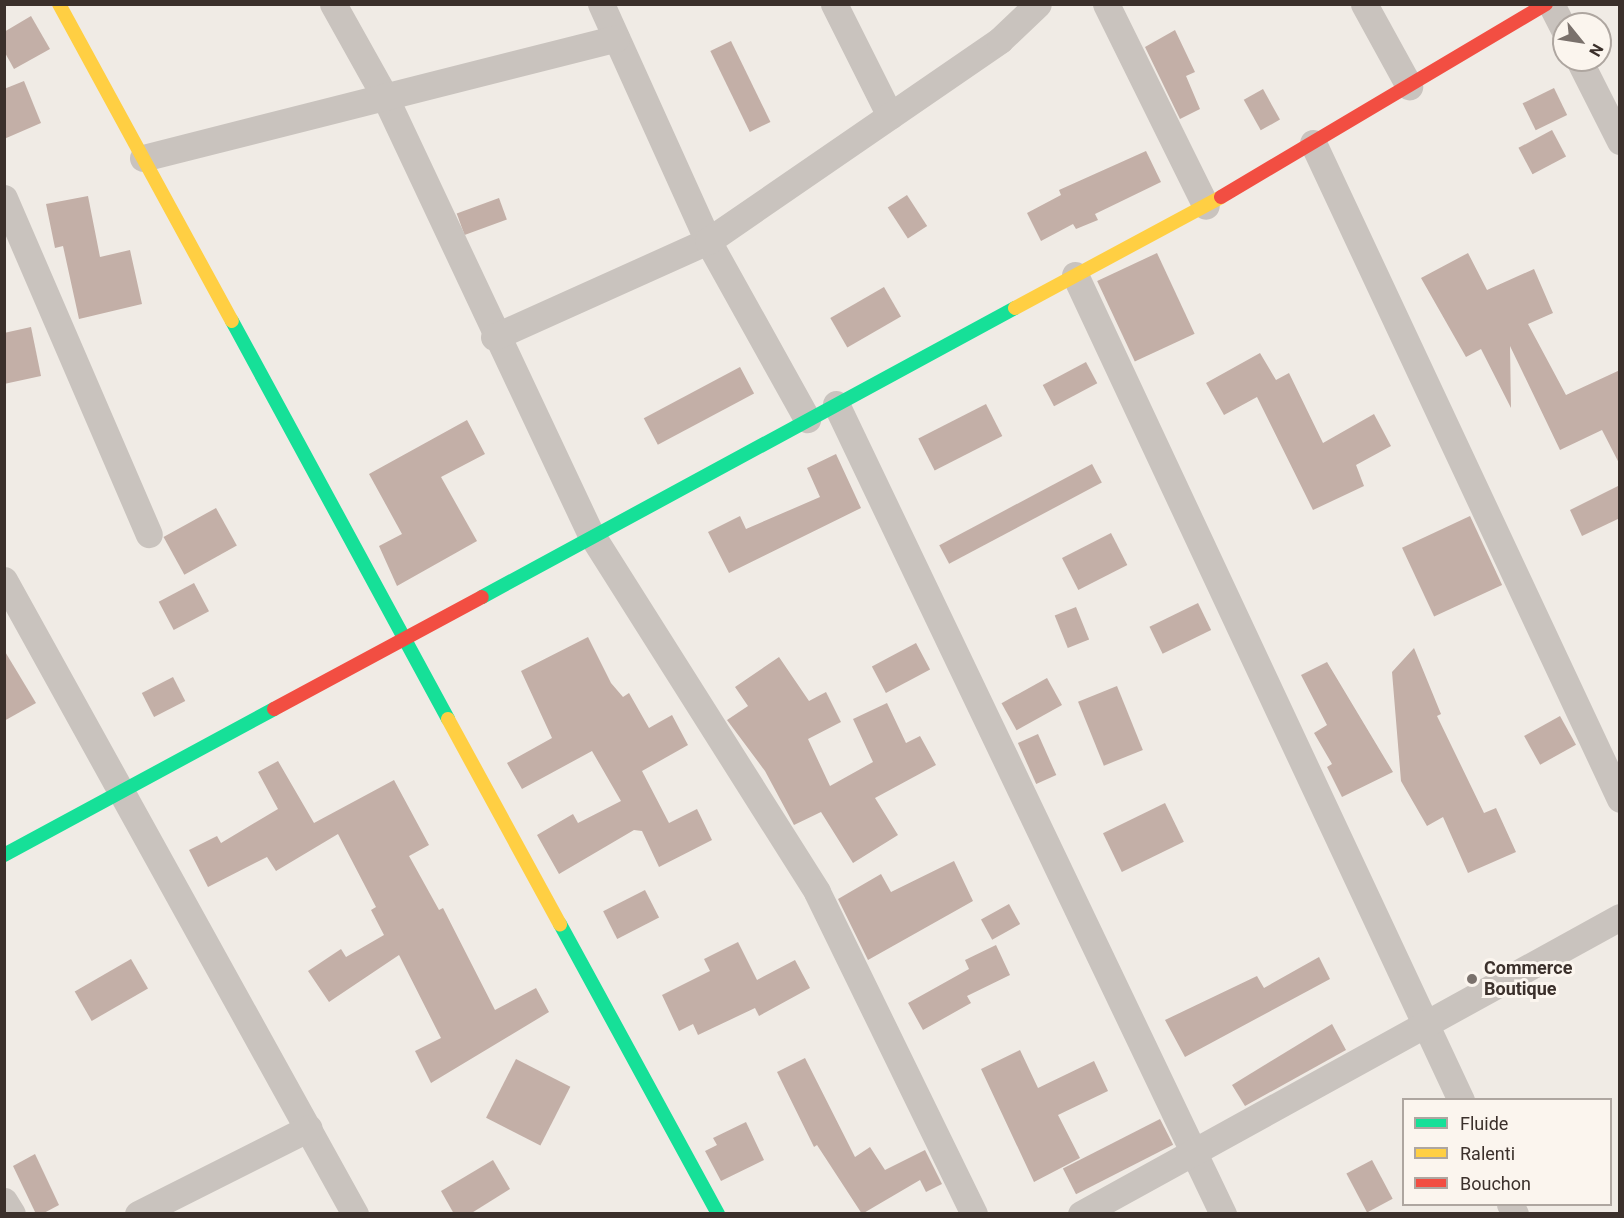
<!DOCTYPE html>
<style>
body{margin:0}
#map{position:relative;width:1624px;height:1218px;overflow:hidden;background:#f0ebe5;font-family:Roboto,sans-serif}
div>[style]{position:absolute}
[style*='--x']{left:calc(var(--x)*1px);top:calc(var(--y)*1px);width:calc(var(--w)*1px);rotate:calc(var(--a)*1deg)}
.building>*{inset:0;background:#c3afa7;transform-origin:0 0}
.street>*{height:27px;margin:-13.5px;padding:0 13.5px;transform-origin:13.5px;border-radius:13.5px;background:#c9c3be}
.fast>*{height:14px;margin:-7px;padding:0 7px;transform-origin:7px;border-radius:7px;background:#16e098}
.slow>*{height:14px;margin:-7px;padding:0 7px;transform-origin:7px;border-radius:7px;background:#ffcf43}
.jam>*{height:14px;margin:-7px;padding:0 7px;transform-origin:7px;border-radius:7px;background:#f24e42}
.dots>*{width:16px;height:16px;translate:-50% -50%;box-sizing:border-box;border:3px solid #fbf5ee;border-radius:50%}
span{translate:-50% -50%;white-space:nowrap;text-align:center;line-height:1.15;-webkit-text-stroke:6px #fbf5ee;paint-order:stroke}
.poi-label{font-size:18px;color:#3b302b;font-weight:700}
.left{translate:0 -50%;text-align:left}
.frame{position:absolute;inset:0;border:6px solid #3b302b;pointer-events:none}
.legend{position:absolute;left:1402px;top:1098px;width:210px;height:108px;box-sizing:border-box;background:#fbf5ee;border:2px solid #aea6a0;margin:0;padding:8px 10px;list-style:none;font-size:18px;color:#3b302b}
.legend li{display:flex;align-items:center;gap:12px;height:30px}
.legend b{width:30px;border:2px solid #aea6a0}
.north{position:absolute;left:1552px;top:12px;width:60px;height:60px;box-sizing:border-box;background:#fbf5ee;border:2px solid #aea6a0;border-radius:50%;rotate:120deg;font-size:16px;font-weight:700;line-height:24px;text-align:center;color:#3b302b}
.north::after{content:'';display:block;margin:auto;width:21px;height:27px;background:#7a716c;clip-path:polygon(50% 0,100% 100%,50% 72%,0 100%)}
</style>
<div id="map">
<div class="building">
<div style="clip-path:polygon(31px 16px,50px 49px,14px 69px,4px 51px,4px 32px)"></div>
<div style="clip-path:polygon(1175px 30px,1195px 72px,1186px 76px,1200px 109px,1180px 119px,1145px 47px)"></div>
<div style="left:731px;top:41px;width:90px;height:23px;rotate:64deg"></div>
<div style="clip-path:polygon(24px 81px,41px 123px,4px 139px,4px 89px)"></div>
<div style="left:1554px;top:88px;width:30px;height:35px;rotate:64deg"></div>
<div style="left:1263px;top:89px;width:35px;height:22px;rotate:61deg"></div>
<div style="left:1552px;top:130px;width:30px;height:38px;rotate:62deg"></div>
<div style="clip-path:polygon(1146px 151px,1161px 182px,1095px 214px,1098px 220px,1076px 229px,1073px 224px,1041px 241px,1027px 213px,1061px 195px,1059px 190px)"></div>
<div style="left:907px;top:195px;width:37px;height:23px;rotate:57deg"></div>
<div style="clip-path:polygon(88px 196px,100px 257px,130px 250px,142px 304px,79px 319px,63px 246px,55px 248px,46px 204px)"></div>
<div style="left:499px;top:198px;width:23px;height:45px;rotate:70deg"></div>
<div style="left:1157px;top:253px;width:89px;height:66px;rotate:65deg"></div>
<div style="clip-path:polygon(1468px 253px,1487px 290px,1534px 269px,1553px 313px,1528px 324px,1566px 395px,1620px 370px,1620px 465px,1602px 430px,1560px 450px,1510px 346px,1511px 408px,1481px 349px,1466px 357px,1421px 278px)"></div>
<div style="left:884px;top:287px;width:34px;height:62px;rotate:60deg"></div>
<div style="clip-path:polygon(31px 327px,41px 376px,4px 384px,4px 333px)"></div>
<div style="clip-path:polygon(1260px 353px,1276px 380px,1289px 373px,1323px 443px,1374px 414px,1391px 446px,1356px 465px,1364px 486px,1313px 510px,1257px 397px,1224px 415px,1206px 383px)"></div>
<div style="left:1086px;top:362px;width:24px;height:49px;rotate:62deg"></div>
<div style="left:740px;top:367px;width:30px;height:109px;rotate:62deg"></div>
<div style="left:986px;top:404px;width:36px;height:76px;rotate:63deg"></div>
<div style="clip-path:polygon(467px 420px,485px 454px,441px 477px,477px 541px,397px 586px,379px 546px,402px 534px,369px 474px)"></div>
<div style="clip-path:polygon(836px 454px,861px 508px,729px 573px,708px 532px,740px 516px,746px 529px,820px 497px,807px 468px)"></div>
<div style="left:1092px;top:464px;width:21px;height:173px;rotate:62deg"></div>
<div style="clip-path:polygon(1620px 485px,1620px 518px,1582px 536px,1570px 510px)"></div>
<div style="left:216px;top:508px;width:43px;height:60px;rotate:61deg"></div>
<div style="left:1470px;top:516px;width:76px;height:75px;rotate:65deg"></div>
<div style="left:1111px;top:533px;width:36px;height:55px;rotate:63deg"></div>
<div style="left:194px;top:583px;width:32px;height:40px;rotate:62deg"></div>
<div style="left:1198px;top:603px;width:30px;height:54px;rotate:64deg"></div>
<div style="left:1076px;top:607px;width:35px;height:23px;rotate:68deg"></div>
<div style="clip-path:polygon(588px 637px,611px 683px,623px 697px,629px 693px,649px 728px,672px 715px,688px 745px,642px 771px,669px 823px,697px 809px,712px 840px,659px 867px,642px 831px,634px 830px,559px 874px,537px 835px,573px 814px,578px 823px,621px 801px,592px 751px,522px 789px,507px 763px,552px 738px,521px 671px)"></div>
<div style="left:916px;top:643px;width:30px;height:50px;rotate:62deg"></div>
<div style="clip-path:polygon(1414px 648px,1441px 714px,1437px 716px,1484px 813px,1496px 808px,1516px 852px,1468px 873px,1443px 817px,1427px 826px,1401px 781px,1392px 672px)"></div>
<div style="clip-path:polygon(4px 650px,36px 703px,4px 721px)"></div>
<div style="clip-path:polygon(779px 657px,809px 701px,826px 692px,841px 722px,808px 739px,830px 786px,873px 762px,853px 719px,887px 703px,906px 743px,920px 736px,936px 765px,875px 798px,898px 835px,853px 863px,821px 812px,794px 825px,765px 771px,727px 720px,748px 706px,735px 687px)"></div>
<div style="clip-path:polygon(1327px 662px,1393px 772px,1342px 797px,1327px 767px,1332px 764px,1314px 733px,1327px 725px,1301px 675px)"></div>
<div style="left:173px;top:677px;width:27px;height:35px;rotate:63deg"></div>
<div style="left:1047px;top:678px;width:31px;height:52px;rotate:61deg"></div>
<div style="left:1117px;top:686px;width:69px;height:42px;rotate:68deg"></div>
<div style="left:1560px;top:716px;width:33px;height:41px;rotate:61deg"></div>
<div style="left:1038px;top:734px;width:45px;height:22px;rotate:66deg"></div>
<div style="clip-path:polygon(278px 761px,314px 823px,394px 780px,429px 845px,409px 856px,439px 910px,443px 908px,495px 1010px,536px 988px,549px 1012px,431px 1083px,415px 1051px,441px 1038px,399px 955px,329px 1002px,308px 971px,341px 949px,346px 957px,384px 935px,371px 910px,376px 907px,338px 834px,276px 871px,267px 857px,208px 887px,189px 850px,217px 836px,221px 843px,278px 809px,258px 772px)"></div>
<div style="left:1165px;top:803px;width:43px;height:69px;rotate:64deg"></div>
<div style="clip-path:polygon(954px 861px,973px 901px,868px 960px,838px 899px,881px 874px,891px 892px)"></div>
<div style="left:645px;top:890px;width:31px;height:47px;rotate:63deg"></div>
<div style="left:1009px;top:904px;width:23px;height:32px;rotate:61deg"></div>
<div style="clip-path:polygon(738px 942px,757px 980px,795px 960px,810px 988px,759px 1016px,755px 1008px,698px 1035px,693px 1024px,679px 1031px,662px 995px,710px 971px,704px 959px)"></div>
<div style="clip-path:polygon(996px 945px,1010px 975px,967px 996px,971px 1003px,923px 1030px,908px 1003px,969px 969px,965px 960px)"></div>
<div style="clip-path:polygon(1319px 957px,1330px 979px,1185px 1057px,1165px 1020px,1257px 976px,1264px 988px)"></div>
<div style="left:131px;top:959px;width:34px;height:65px;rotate:60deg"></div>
<div style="clip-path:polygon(1332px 1024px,1346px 1050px,1245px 1106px,1232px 1085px)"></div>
<div style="clip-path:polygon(1020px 1050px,1038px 1088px,1094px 1061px,1108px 1091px,1058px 1115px,1080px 1158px,1034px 1182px,981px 1069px)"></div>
<div style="clip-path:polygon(805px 1058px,855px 1157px,870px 1147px,885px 1170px,925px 1150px,942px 1184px,926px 1192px,920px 1180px,862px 1214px,817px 1145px,814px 1147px,777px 1072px)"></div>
<div style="left:516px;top:1059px;width:61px;height:66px;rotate:27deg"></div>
<div style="left:1160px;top:1119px;width:29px;height:109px;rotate:63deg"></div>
<div style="clip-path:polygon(746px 1122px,764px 1160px,721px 1181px,705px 1151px,717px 1145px,713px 1138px)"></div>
<div style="clip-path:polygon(35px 1154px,59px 1205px,42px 1214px,36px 1214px,13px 1166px)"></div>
<div style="clip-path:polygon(493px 1160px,510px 1189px,470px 1214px,454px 1214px,441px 1191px)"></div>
<div style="left:1372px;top:1160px;width:44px;height:29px;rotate:62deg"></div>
</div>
<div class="street">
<div style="--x:333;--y:4;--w:107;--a:60.8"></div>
<div style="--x:385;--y:97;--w:483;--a:64.8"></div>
<div style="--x:591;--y:534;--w:423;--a:57.7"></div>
<div style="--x:817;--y:892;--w:358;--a:64"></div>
<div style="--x:601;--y:4;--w:260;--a:65.7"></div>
<div style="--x:708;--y:241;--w:204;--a:60.9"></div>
<div style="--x:834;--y:4;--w:125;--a:63.4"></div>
<div style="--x:1106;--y:4;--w:225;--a:63.7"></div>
<div style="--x:1364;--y:4;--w:94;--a:61.2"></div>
<div style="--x:1551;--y:4;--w:29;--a:63"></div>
<div style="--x:1579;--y:60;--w:91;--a:63.2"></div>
<div style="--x:1313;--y:143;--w:724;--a:64.92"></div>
<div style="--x:143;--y:158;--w:488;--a:-14.2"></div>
<div style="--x:4;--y:198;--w:366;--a:66.7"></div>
<div style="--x:1075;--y:275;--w:911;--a:64.93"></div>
<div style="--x:494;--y:337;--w:235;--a:-24.2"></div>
<div style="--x:708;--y:241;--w:354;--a:-34.5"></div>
<div style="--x:1000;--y:40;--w:52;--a:-43.5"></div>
<div style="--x:836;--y:404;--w:898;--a:64.46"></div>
<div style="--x:4;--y:580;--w:725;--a:61.03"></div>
<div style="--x:4;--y:1201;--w:15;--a:58"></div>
<div style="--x:1510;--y:1204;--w:11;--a:63"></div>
<div style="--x:138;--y:1214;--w:191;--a:-26.7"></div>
<div style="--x:1081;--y:1214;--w:615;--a:-28.86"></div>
</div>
<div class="fast">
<div style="--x:232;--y:321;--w:453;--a:61.5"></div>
<div style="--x:482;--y:597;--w:606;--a:-28.47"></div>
<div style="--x:4;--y:855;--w:307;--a:-28.4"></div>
<div style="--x:560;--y:924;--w:330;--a:61.4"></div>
</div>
<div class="slow">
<div style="--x:59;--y:4;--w:361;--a:61.4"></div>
<div style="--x:1015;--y:308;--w:234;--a:-28.3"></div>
<div style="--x:448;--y:719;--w:234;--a:61.4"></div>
</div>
<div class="jam">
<div style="--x:1221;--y:197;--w:378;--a:-30.7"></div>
<div style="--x:274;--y:709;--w:236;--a:-28.3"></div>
</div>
<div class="dots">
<div style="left:1472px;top:979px;background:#7a716c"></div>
</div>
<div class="poi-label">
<span class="left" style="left:1484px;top:979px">Commerce<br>Boutique</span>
</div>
<div class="frame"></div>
<ul class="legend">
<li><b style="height:8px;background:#16e098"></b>Fluide</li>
<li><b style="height:8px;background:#ffcf43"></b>Ralenti</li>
<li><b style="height:8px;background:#f24e42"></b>Bouchon</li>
</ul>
<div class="north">N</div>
</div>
